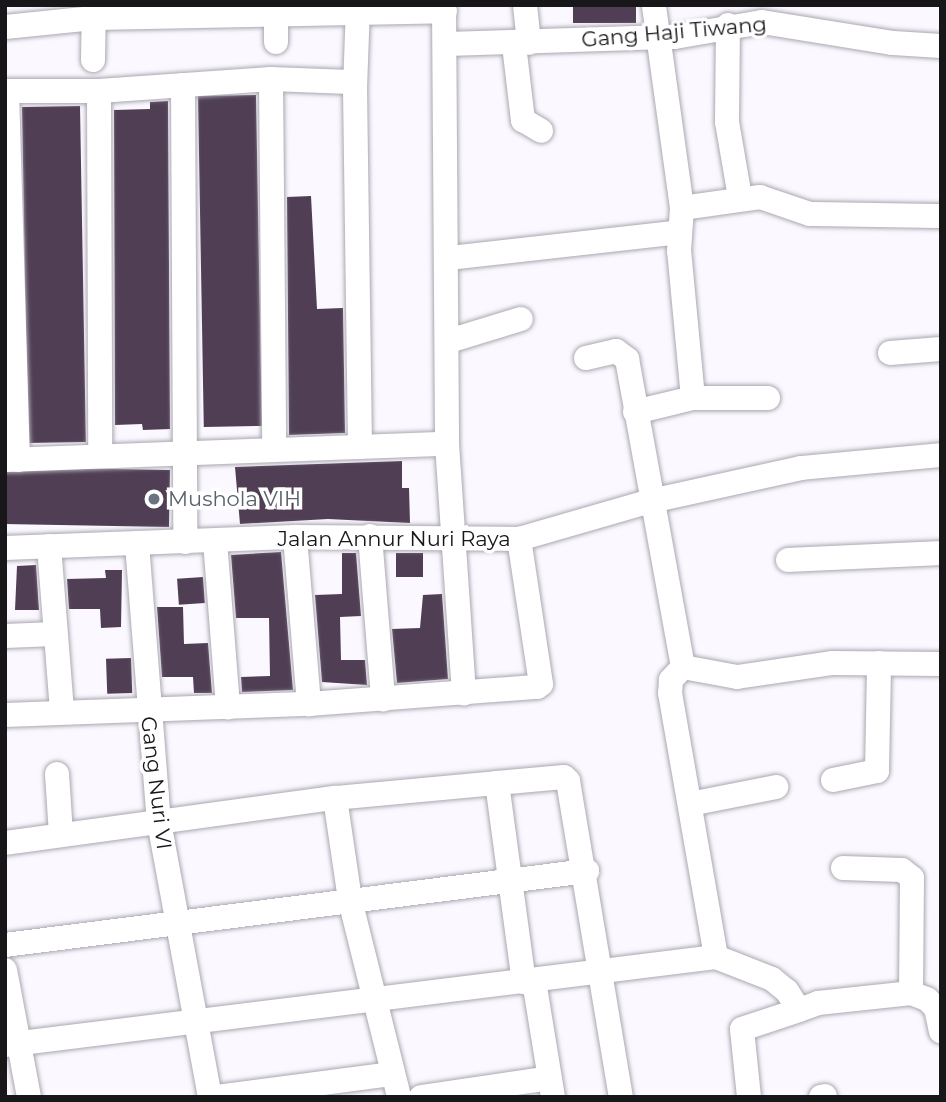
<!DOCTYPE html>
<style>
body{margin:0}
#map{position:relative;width:946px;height:1102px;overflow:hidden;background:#fbf8ff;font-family:Montserrat,sans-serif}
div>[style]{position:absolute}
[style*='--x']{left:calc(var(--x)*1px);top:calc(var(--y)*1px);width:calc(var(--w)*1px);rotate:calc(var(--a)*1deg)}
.building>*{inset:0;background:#4f3e54;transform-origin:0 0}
.roads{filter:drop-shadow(0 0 2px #aba7b1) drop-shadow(0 0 2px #aba7b1)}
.minor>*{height:24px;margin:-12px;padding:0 12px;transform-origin:12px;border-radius:12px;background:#fff}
.dots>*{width:19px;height:19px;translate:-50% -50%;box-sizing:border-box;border:4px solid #fff;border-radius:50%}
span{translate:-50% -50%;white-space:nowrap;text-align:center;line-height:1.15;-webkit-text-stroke:7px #fff;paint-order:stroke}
.street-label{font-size:21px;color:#171619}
.worship-label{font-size:21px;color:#5b616d}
.left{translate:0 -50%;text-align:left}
.frame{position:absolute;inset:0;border:7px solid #171619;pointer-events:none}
</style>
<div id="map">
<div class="building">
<div style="left:573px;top:5px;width:63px;height:18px"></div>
<div style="left:256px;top:95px;width:331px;height:58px;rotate:89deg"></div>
<div style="clip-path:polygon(168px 101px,170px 429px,143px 430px,142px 424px,115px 425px,114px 110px,150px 109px,150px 102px)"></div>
<div style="left:80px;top:106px;width:336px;height:58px;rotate:89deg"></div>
<div style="clip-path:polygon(311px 196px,317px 309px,343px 308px,345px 433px,289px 435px,287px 197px)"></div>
<div style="clip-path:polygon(402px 461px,402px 488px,409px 488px,410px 523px,328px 519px,240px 524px,235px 467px)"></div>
<div style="left:170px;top:470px;width:57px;height:165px;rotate:91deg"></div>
<div style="clip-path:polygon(281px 552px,293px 690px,242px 692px,241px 677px,270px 676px,269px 618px,236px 618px,231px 555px)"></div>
<div style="clip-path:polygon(342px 553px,356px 553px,361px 616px,340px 617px,341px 660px,365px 660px,367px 685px,322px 682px,315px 595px,342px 594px)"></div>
<div style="left:396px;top:553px;width:27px;height:24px"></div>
<div style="clip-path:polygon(36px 565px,39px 610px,15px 610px,17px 566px)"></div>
<div style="clip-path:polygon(105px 570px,122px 570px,121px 627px,101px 628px,100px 609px,69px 609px,67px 579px,106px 578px)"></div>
<div style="left:203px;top:577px;width:26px;height:26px;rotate:86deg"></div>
<div style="clip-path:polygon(442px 594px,448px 679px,397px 683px,392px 629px,420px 628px,423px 595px)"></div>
<div style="clip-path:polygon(157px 607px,183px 607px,184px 644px,208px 643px,212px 693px,194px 693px,193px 677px,162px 677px)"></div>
<div style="left:131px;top:658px;width:35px;height:25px;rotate:88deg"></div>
</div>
<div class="roads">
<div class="minor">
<div style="--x:276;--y:5;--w:37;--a:90"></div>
<div style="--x:444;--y:5;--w:439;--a:89.6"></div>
<div style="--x:447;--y:444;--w:250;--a:86.1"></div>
<div style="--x:525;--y:5;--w:38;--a:84"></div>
<div style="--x:728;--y:25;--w:97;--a:90.6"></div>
<div style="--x:727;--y:122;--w:76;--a:80.2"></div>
<div style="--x:5;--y:27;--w:89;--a:-5.8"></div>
<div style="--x:94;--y:18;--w:351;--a:-1.1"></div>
<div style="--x:447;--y:44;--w:228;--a:-1.8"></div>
<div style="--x:675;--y:37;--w:88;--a:-9.8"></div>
<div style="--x:762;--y:22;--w:133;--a:9.1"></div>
<div style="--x:893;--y:43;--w:48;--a:3.6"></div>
<div style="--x:514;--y:45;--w:76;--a:83.2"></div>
<div style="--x:523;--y:120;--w:21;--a:31"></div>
<div style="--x:93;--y:60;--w:55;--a:-89"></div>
<div style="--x:271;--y:79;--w:371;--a:89.5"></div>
<div style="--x:183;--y:85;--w:457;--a:89.7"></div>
<div style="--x:355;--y:88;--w:83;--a:-87.9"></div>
<div style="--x:5;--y:91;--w:94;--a:0"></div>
<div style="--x:99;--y:91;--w:172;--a:-4"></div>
<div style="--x:271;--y:79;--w:79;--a:2.2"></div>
<div style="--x:350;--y:82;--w:8;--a:50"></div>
<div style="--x:355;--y:88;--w:359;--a:89.2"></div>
<div style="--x:7;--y:91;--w:369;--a:88.3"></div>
<div style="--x:99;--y:91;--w:365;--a:89.8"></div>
<div style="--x:682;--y:208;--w:79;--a:-8"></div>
<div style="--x:760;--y:197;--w:53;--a:18.8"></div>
<div style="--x:810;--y:214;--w:131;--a:0.9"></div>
<div style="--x:449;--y:258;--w:232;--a:-6.4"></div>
<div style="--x:449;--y:341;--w:75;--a:-17"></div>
<div style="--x:890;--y:353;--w:51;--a:-4.5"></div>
<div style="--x:586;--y:358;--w:31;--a:-13"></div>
<div style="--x:616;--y:351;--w:14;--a:36"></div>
<div style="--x:627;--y:359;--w:313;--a:79.7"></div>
<div style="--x:683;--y:667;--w:18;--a:133"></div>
<div style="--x:671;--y:680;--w:13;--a:94"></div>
<div style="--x:670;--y:693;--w:268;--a:80.1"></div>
<div style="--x:693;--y:398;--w:75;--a:0"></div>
<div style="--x:635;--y:412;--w:60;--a:-13.6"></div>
<div style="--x:693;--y:398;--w:148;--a:-95.4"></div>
<div style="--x:679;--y:251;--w:43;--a:-86"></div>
<div style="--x:682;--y:208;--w:205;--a:-97.9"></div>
<div style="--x:5;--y:460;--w:442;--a:-2.1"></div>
<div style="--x:370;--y:536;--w:164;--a:85.4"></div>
<div style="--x:295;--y:537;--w:168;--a:85.2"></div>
<div style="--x:215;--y:541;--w:167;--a:85.5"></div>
<div style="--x:137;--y:544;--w:279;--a:85.5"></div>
<div style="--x:159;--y:822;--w:280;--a:79.5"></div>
<div style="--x:49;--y:546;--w:165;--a:85.5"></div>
<div style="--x:5;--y:548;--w:290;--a:-2.2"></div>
<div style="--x:295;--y:537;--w:224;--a:0.5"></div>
<div style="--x:519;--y:539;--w:137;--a:-16.1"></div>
<div style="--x:651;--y:501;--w:154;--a:-12.4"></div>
<div style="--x:801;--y:468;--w:141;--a:-5.3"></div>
<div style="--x:788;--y:560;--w:153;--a:-2.6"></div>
<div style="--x:5;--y:636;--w:50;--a:-2.3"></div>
<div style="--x:683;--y:667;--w:55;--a:10.5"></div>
<div style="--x:737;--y:677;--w:97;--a:-8.3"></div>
<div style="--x:833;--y:663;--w:108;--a:0.5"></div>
<div style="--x:5;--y:715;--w:304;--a:-2.1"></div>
<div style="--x:309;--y:704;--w:229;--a:-4.3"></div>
<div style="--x:537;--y:687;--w:5;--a:-37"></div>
<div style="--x:541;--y:684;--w:147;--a:-98.6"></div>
<div style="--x:57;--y:774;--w:61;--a:86.2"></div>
<div style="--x:833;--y:780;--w:45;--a:-11.6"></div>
<div style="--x:877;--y:771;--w:108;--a:-88.9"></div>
<div style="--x:497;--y:783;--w:67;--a:-5.1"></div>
<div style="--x:564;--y:777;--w:6;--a:45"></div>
<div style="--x:568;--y:781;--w:320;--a:80.5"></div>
<div style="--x:335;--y:798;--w:103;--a:81.6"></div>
<div style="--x:350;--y:900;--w:203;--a:76"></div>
<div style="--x:690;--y:804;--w:88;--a:-11.2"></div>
<div style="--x:5;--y:843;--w:333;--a:-7.8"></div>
<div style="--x:335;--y:798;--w:163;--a:-5.3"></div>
<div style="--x:497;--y:783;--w:201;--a:82.3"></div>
<div style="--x:843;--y:868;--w:59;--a:1.9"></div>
<div style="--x:902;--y:870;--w:13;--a:39"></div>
<div style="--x:912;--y:878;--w:115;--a:90.5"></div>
<div style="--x:5;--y:945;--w:587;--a:-7.25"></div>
<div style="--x:5;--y:970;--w:129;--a:79.3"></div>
<div style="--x:534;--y:981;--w:118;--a:80.7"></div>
<div style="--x:5;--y:1045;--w:716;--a:-7.06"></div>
<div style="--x:716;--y:957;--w:60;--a:21.4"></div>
<div style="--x:772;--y:979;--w:19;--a:39"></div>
<div style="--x:787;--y:991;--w:22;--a:58"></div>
<div style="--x:799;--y:1010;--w:20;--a:-20"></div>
<div style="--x:818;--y:1003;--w:94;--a:-6.1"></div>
<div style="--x:911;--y:993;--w:17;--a:21"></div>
<div style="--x:927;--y:999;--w:13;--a:45"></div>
<div style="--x:936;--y:1008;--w:24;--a:78"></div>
<div style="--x:217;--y:1097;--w:177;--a:-7.5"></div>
<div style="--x:421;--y:1097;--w:130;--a:-8.4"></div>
<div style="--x:749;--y:1097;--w:68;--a:-95.9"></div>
<div style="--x:742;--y:1029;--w:60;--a:-18.4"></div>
<div style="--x:821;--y:1097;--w:4;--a:-14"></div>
</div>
</div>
<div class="dots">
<div style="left:154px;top:499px;background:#6b7280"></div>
</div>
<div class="street-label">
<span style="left:674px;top:32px;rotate:-5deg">Gang Haji Tiwang</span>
<span style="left:394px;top:539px">Jalan Annur Nuri Raya</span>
<span style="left:156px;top:783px;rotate:83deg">Gang Nuri VI</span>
</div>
<div class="worship-label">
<span class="left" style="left:168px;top:499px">Mushola VIH</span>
</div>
<div class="frame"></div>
</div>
